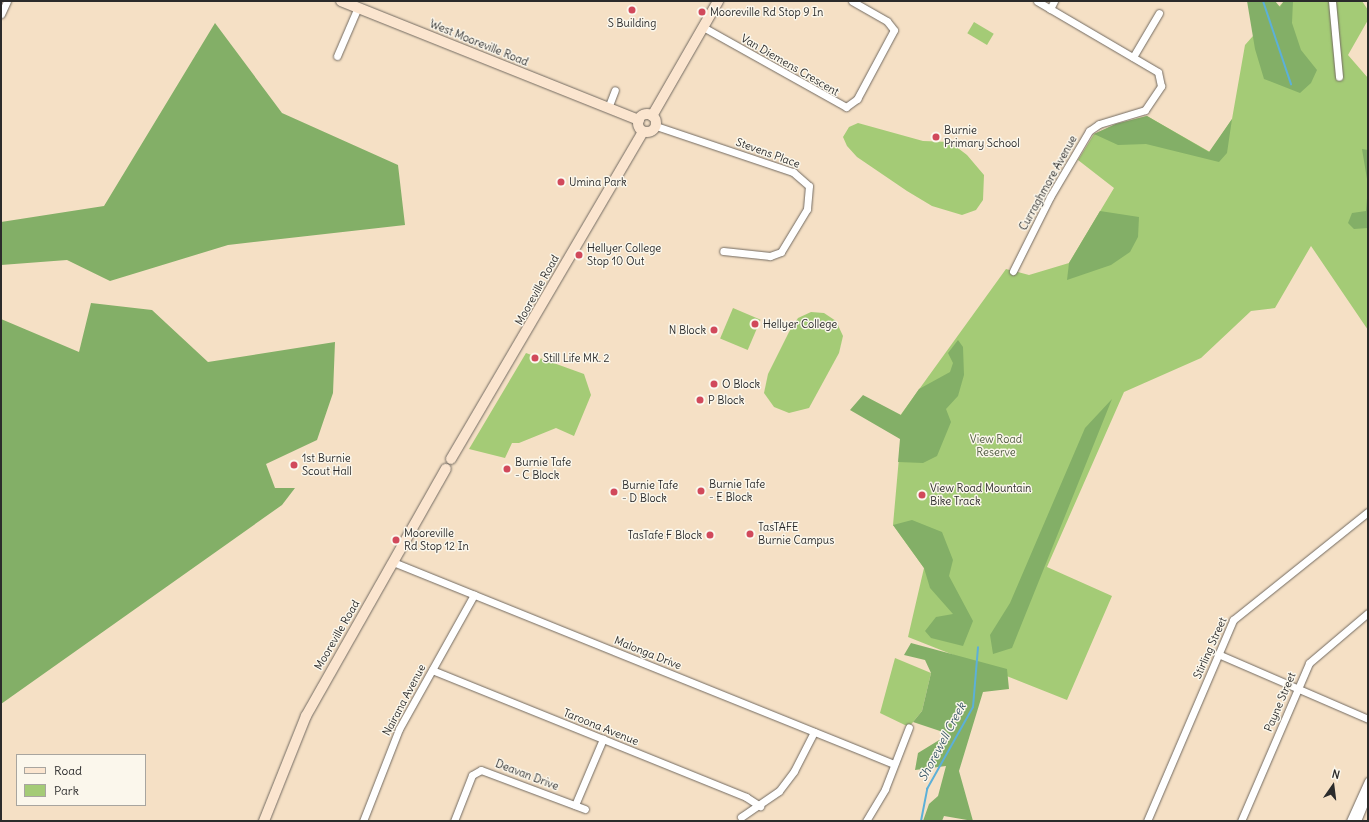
<!DOCTYPE html>
<style>
body{margin:0}
#map{position:relative;width:1369px;height:822px;overflow:hidden;background:#f5e0c5;font-family:Delius,sans-serif}
div>[style]{position:absolute}
[style*='--x']{left:calc(var(--x)*1px);top:calc(var(--y)*1px);width:calc(var(--w)*1px);rotate:calc(var(--a)*1deg)}
.green>*{inset:0;background:#a4cb76;transform-origin:0 0}
.forest>*{inset:0;background:#83af67}
.stream>*{height:2px;margin:-1px;padding:0 1px;transform-origin:1px;border-radius:1px;background:#5cb0d8}
.roads{filter:drop-shadow(0 0 1px #726a61) drop-shadow(0 0 1px #726a61)}
.street>*{height:7px;margin:-3.5px;padding:0 3.5px;transform-origin:3.5px;border-radius:3.5px;background:#fff}
.secondary>*{height:10px;margin:-5px;padding:0 5px;transform-origin:5px;border-radius:5px;background:#fbe5cf}
.secondary>.ring{margin:-5px;padding:0;box-sizing:content-box;background:none;border:10px solid #fbe5cf;border-radius:50%}
.dots>*{width:11px;height:11px;translate:-50% -50%;box-sizing:border-box;border:2px solid #fbf7ec;border-radius:50%}
span{translate:-50% -50%;white-space:nowrap;text-align:center;line-height:1.15;-webkit-text-stroke:3px #fbf7ec;paint-order:stroke}
.poi-label{font-size:11px;color:#2b2b2b}
.left{translate:0 -50%;text-align:left}
.right{translate:-100% -50%;text-align:right}
.street-label{font-size:11px;color:#2b2b2b}
.park-label{font-size:11px;color:#4f5b42}
.water-label{font-size:12px;color:#3c5a68;font-style:italic}
.frame{position:absolute;inset:0;border:2px solid #2b2b2b;pointer-events:none}
.legend{position:absolute;left:16px;top:754px;width:130px;height:52px;box-sizing:border-box;background:#fbf7ec;border:1px solid #a8a59f;margin:0;padding:5px 7px;list-style:none;font-size:12px;color:#2b2b2b}
.legend li{display:flex;align-items:center;gap:8px;height:20px}
.legend b{width:20px;border:1px solid #a8a59f}
.north{position:absolute;left:1313px;top:766px;width:40px;height:40px;-webkit-text-stroke:3px #fbf7ec;paint-order:stroke;rotate:14deg;font-size:11px;font-weight:700;line-height:16px;text-align:center;color:#2b2b2b}
.north::after{content:'';display:block;margin:auto;width:14px;height:18px;background:#2b2b2b;clip-path:polygon(50% 0,100% 100%,50% 72%,0 100%)}
</style>
<div id="map">
<div class="green">
<div style="clip-path:polygon(1284px 1px,1362px 1px,1368px 10px,1368px 20px,1348px 55px,1368px 78px,1368px 330px,1311px 246px,1275px 308px,1251px 311px,1201px 358px,1124px 392px,1047px 567px,1112px 596px,1067px 700px,908px 637px,924px 568px,893px 525px,901px 435px,894px 424px,1006px 269px,1029px 275px,1069px 263px,1114px 188px,1078px 160px,1094px 134px,1116px 124px,1147px 116px,1210px 152px,1232px 119px,1245px 45px)"></div>
<div style="left:974px;top:22px;width:23px;height:13px;rotate:31deg"></div>
<div style="clip-path:polygon(858px 123px,923px 141px,950px 142px,967px 155px,984px 175px,983px 200px,976px 210px,962px 215px,932px 206px,907px 191px,857px 157px,847px 146px,843px 137px,849px 127px)"></div>
<div style="left:733px;top:308px;width:30px;height:33px;rotate:23deg"></div>
<div style="clip-path:polygon(811px 312px,824px 313px,836px 321px,843px 336px,839px 353px,809px 408px,789px 413px,774px 407px,764px 393px,768px 374px,789px 332px,798px 318px)"></div>
<div style="clip-path:polygon(526px 353px,584px 374px,591px 395px,574px 436px,556px 428px,519px 443px,512px 443px,505px 458px,469px 449px)"></div>
<div style="clip-path:polygon(895px 658px,931px 673px,922px 711px,909px 727px,880px 713px)"></div>
</div>
<div class="forest">
<div style="clip-path:polygon(1247px 1px,1275px 1px,1280px 7px,1284px 1px,1293px 1px,1292px 23px,1301px 50px,1317px 70px,1311px 83px,1300px 93px,1264px 79px,1255px 49px)"></div>
<div style="clip-path:polygon(215px 23px,282px 113px,398px 165px,405px 225px,228px 245px,110px 281px,67px 260px,1px 265px,1px 222px,104px 206px)"></div>
<div style="clip-path:polygon(1147px 116px,1209px 152px,1232px 119px,1227px 153px,1219px 162px,1146px 144px,1118px 145px,1094px 134px,1116px 124px)"></div>
<div style="clip-path:polygon(1362px 149px,1368px 150px,1368px 228px,1354px 229px,1348px 223px,1352px 213px,1366px 211px,1368px 185px)"></div>
<div style="clip-path:polygon(1100px 211px,1139px 217px,1138px 237px,1130px 252px,1111px 265px,1067px 280px,1069px 263px)"></div>
<div style="clip-path:polygon(91px 303px,152px 310px,208px 362px,335px 342px,333px 393px,317px 440px,266px 464px,275px 488px,295px 488px,282px 505px,1px 704px,1px 319px,79px 352px)"></div>
<div style="clip-path:polygon(958px 340px,963px 347px,964px 375px,958px 396px,946px 409px,951px 422px,937px 456px,923px 463px,898px 462px,900px 439px,850px 410px,863px 395px,901px 415px,919px 389px,950px 372px,953px 363px,948px 353px)"></div>
<div style="clip-path:polygon(1112px 399px,1012px 648px,993px 654px,990px 635px,1010px 603px,1085px 428px)"></div>
<div style="clip-path:polygon(912px 520px,942px 532px,953px 560px,949px 576px,973px 621px,963px 646px,931px 638px,925px 631px,936px 617px,953px 614px,930px 588px,924px 568px,893px 525px)"></div>
<div style="clip-path:polygon(911px 643px,1007px 669px,1009px 689px,983px 692px,959px 771px,973px 821px,944px 816px,942px 821px,923px 821px,929px 804px,938px 796px,946px 766px,915px 770px,918px 753px,949px 734px,913px 722px,922px 711px,931px 673px,925px 660px,904px 655px)"></div>
</div>
<div class="stream">
<div style="--x:1263;--y:1;--w:88;--a:71.4"></div>
<div style="--x:921;--y:821;--w:33;--a:-79"></div>
<div style="--x:927;--y:789;--w:94;--a:-60.7"></div>
<div style="--x:973;--y:707;--w:60;--a:-85.2"></div>
</div>
<div class="roads">
<div class="street">
<div style="--x:1332;--y:1;--w:76;--a:84.7"></div>
<div style="--x:1050;--y:9;--w:9;--a:-63"></div>
<div style="--x:1;--y:14;--w:14;--a:-65"></div>
<div style="--x:703;--y:27;--w:164;--a:29.2"></div>
<div style="--x:846;--y:107;--w:14;--a:-36"></div>
<div style="--x:857;--y:99;--w:78;--a:-61.8"></div>
<div style="--x:894;--y:30;--w:11;--a:-128"></div>
<div style="--x:887;--y:21;--w:40;--a:-150.3"></div>
<div style="--x:337;--y:56;--w:53;--a:-66.8"></div>
<div style="--x:1133;--y:57;--w:51;--a:-59.4"></div>
<div style="--x:608;--y:108;--w:19;--a:-69"></div>
<div style="--x:656;--y:126;--w:145;--a:18.6"></div>
<div style="--x:793;--y:172;--w:21;--a:41"></div>
<div style="--x:809;--y:186;--w:23;--a:95"></div>
<div style="--x:807;--y:209;--w:50;--a:121.2"></div>
<div style="--x:781;--y:252;--w:12;--a:160"></div>
<div style="--x:770;--y:256;--w:47;--a:-173.9"></div>
<div style="--x:1013;--y:271;--w:83;--a:-63.4"></div>
<div style="--x:1050;--y:197;--w:77;--a:-59.4"></div>
<div style="--x:1089;--y:131;--w:12;--a:-35"></div>
<div style="--x:1099;--y:124;--w:48;--a:-16.9"></div>
<div style="--x:1145;--y:110;--w:29;--a:-56"></div>
<div style="--x:1161;--y:86;--w:14;--a:-102"></div>
<div style="--x:1158;--y:72;--w:140;--a:-149.6"></div>
<div style="--x:393;--y:562;--w:540;--a:21.96"></div>
<div style="--x:1218;--y:654;--w:163;--a:23.4"></div>
<div style="--x:432;--y:670;--w:339;--a:22"></div>
<div style="--x:746;--y:797;--w:17;--a:33"></div>
<div style="--x:575;--y:805;--w:72;--a:-67"></div>
<div style="--x:741;--y:817;--w:46;--a:-34.4"></div>
<div style="--x:779;--y:791;--w:25;--a:-53"></div>
<div style="--x:794;--y:771;--w:44;--a:-62.9"></div>
<div style="--x:363;--y:821;--w:99;--a:-68.6"></div>
<div style="--x:399;--y:729;--w:154;--a:-60.8"></div>
<div style="--x:454;--y:821;--w:49;--a:-68.6"></div>
<div style="--x:472;--y:775;--w:10;--a:-29"></div>
<div style="--x:481;--y:770;--w:111;--a:20.6"></div>
<div style="--x:866;--y:821;--w:37;--a:-59"></div>
<div style="--x:885;--y:789;--w:66;--a:-68.8"></div>
<div style="--x:1147;--y:821;--w:219;--a:-66.8"></div>
<div style="--x:1233;--y:620;--w:173;--a:-38.7"></div>
<div style="--x:1241;--y:821;--w:172;--a:-66.7"></div>
<div style="--x:1309;--y:663;--w:77;--a:-40.3"></div>
<div style="--x:1350;--y:821;--w:44;--a:-65.8"></div>
<div style="--x:1357;--y:821;--w:29;--a:-68"></div>
</div>
<div class="secondary">
<div style="--x:341;--y:1;--w:321;--a:21.8"></div>
<div class="ring" style="left:638px;top:114px;width:8px;height:8px"></div>
<div style="--x:652;--y:116;--w:133;--a:-60.1"></div>
<div style="--x:451;--y:459;--w:379;--a:-59.6"></div>
<div style="--x:264;--y:821;--w:113;--a:-68.2"></div>
<div style="--x:306;--y:716;--w:284;--a:-60.5"></div>
</div>
</div>
<div class="dots">
<div style="left:632px;top:10px;background:#d1495b"></div>
<div style="left:702px;top:12px;background:#d1495b"></div>
<div style="left:936px;top:137px;background:#d1495b"></div>
<div style="left:561px;top:182px;background:#d1495b"></div>
<div style="left:579px;top:255px;background:#d1495b"></div>
<div style="left:755px;top:324px;background:#d1495b"></div>
<div style="left:714px;top:330px;background:#d1495b"></div>
<div style="left:535px;top:358px;background:#d1495b"></div>
<div style="left:714px;top:384px;background:#d1495b"></div>
<div style="left:700px;top:400px;background:#d1495b"></div>
<div style="left:294px;top:465px;background:#d1495b"></div>
<div style="left:507px;top:469px;background:#d1495b"></div>
<div style="left:701px;top:491px;background:#d1495b"></div>
<div style="left:614px;top:492px;background:#d1495b"></div>
<div style="left:922px;top:495px;background:#d1495b"></div>
<div style="left:750px;top:534px;background:#d1495b"></div>
<div style="left:710px;top:535px;background:#d1495b"></div>
<div style="left:396px;top:540px;background:#d1495b"></div>
</div>
<div class="poi-label">
<span class="left" style="left:710px;top:12px">Mooreville Rd Stop 9 In</span>
<span style="left:632px;top:23px">S Building</span>
<span class="left" style="left:944px;top:137px">Burnie<br>Primary School</span>
<span class="left" style="left:569px;top:182px">Umina Park</span>
<span class="left" style="left:587px;top:255px">Hellyer College<br>Stop 10 Out</span>
<span class="left" style="left:763px;top:324px">Hellyer College</span>
<span class="right" style="left:706px;top:330px">N Block</span>
<span class="left" style="left:543px;top:358px">Still Life MK. 2</span>
<span class="left" style="left:722px;top:384px">O Block</span>
<span class="left" style="left:708px;top:400px">P Block</span>
<span class="left" style="left:302px;top:465px">1st Burnie<br>Scout Hall</span>
<span class="left" style="left:515px;top:469px">Burnie Tafe<br>- C Block</span>
<span class="left" style="left:709px;top:491px">Burnie Tafe<br>- E Block</span>
<span class="left" style="left:622px;top:492px">Burnie Tafe<br>- D Block</span>
<span class="left" style="left:930px;top:495px">View Road Mountain<br>Bike Track</span>
<span class="left" style="left:758px;top:534px">TasTAFE<br>Burnie Campus</span>
<span class="left" style="left:404px;top:540px">Mooreville<br>Rd Stop 12 In</span>
<span class="right" style="left:702px;top:535px">TasTafe F Block</span>
</div>
<div class="street-label">
<span style="left:479px;top:43px;rotate:22deg">West Mooreville Road</span>
<span style="left:790px;top:65px;rotate:30deg">Van Diemens Crescent</span>
<span style="left:768px;top:153px;rotate:20deg">Stevens Place</span>
<span style="left:1048px;top:183px;rotate:-61deg">Curraghmore Avenue</span>
<span style="left:537px;top:290px;rotate:-61deg">Mooreville Road</span>
<span style="left:337px;top:635px;rotate:-60deg">Mooreville Road</span>
<span style="left:1210px;top:648px;rotate:-66deg">Stirling Street</span>
<span style="left:648px;top:653px;rotate:22deg">Malonga Drive</span>
<span style="left:404px;top:700px;rotate:-62deg">Nairana Avenue</span>
<span style="left:1280px;top:702px;rotate:-67deg">Payne Street</span>
<span style="left:601px;top:727px;rotate:22deg">Taroona Avenue</span>
<span style="left:527px;top:775px;rotate:21deg">Deavan Drive</span>
</div>
<div class="park-label">
<span style="left:996px;top:446px">View Road<br>Reserve</span>
</div>
<div class="water-label">
<span style="left:942px;top:742px;rotate:-62deg">Shorewell Creek</span>
</div>
<div class="frame"></div>
<ul class="legend">
<li><b style="height:5px;background:#fbe5cf"></b>Road</li>
<li><b style="height:11px;background:#a4cb76"></b>Park</li>
</ul>
<div class="north">N</div>
</div>
